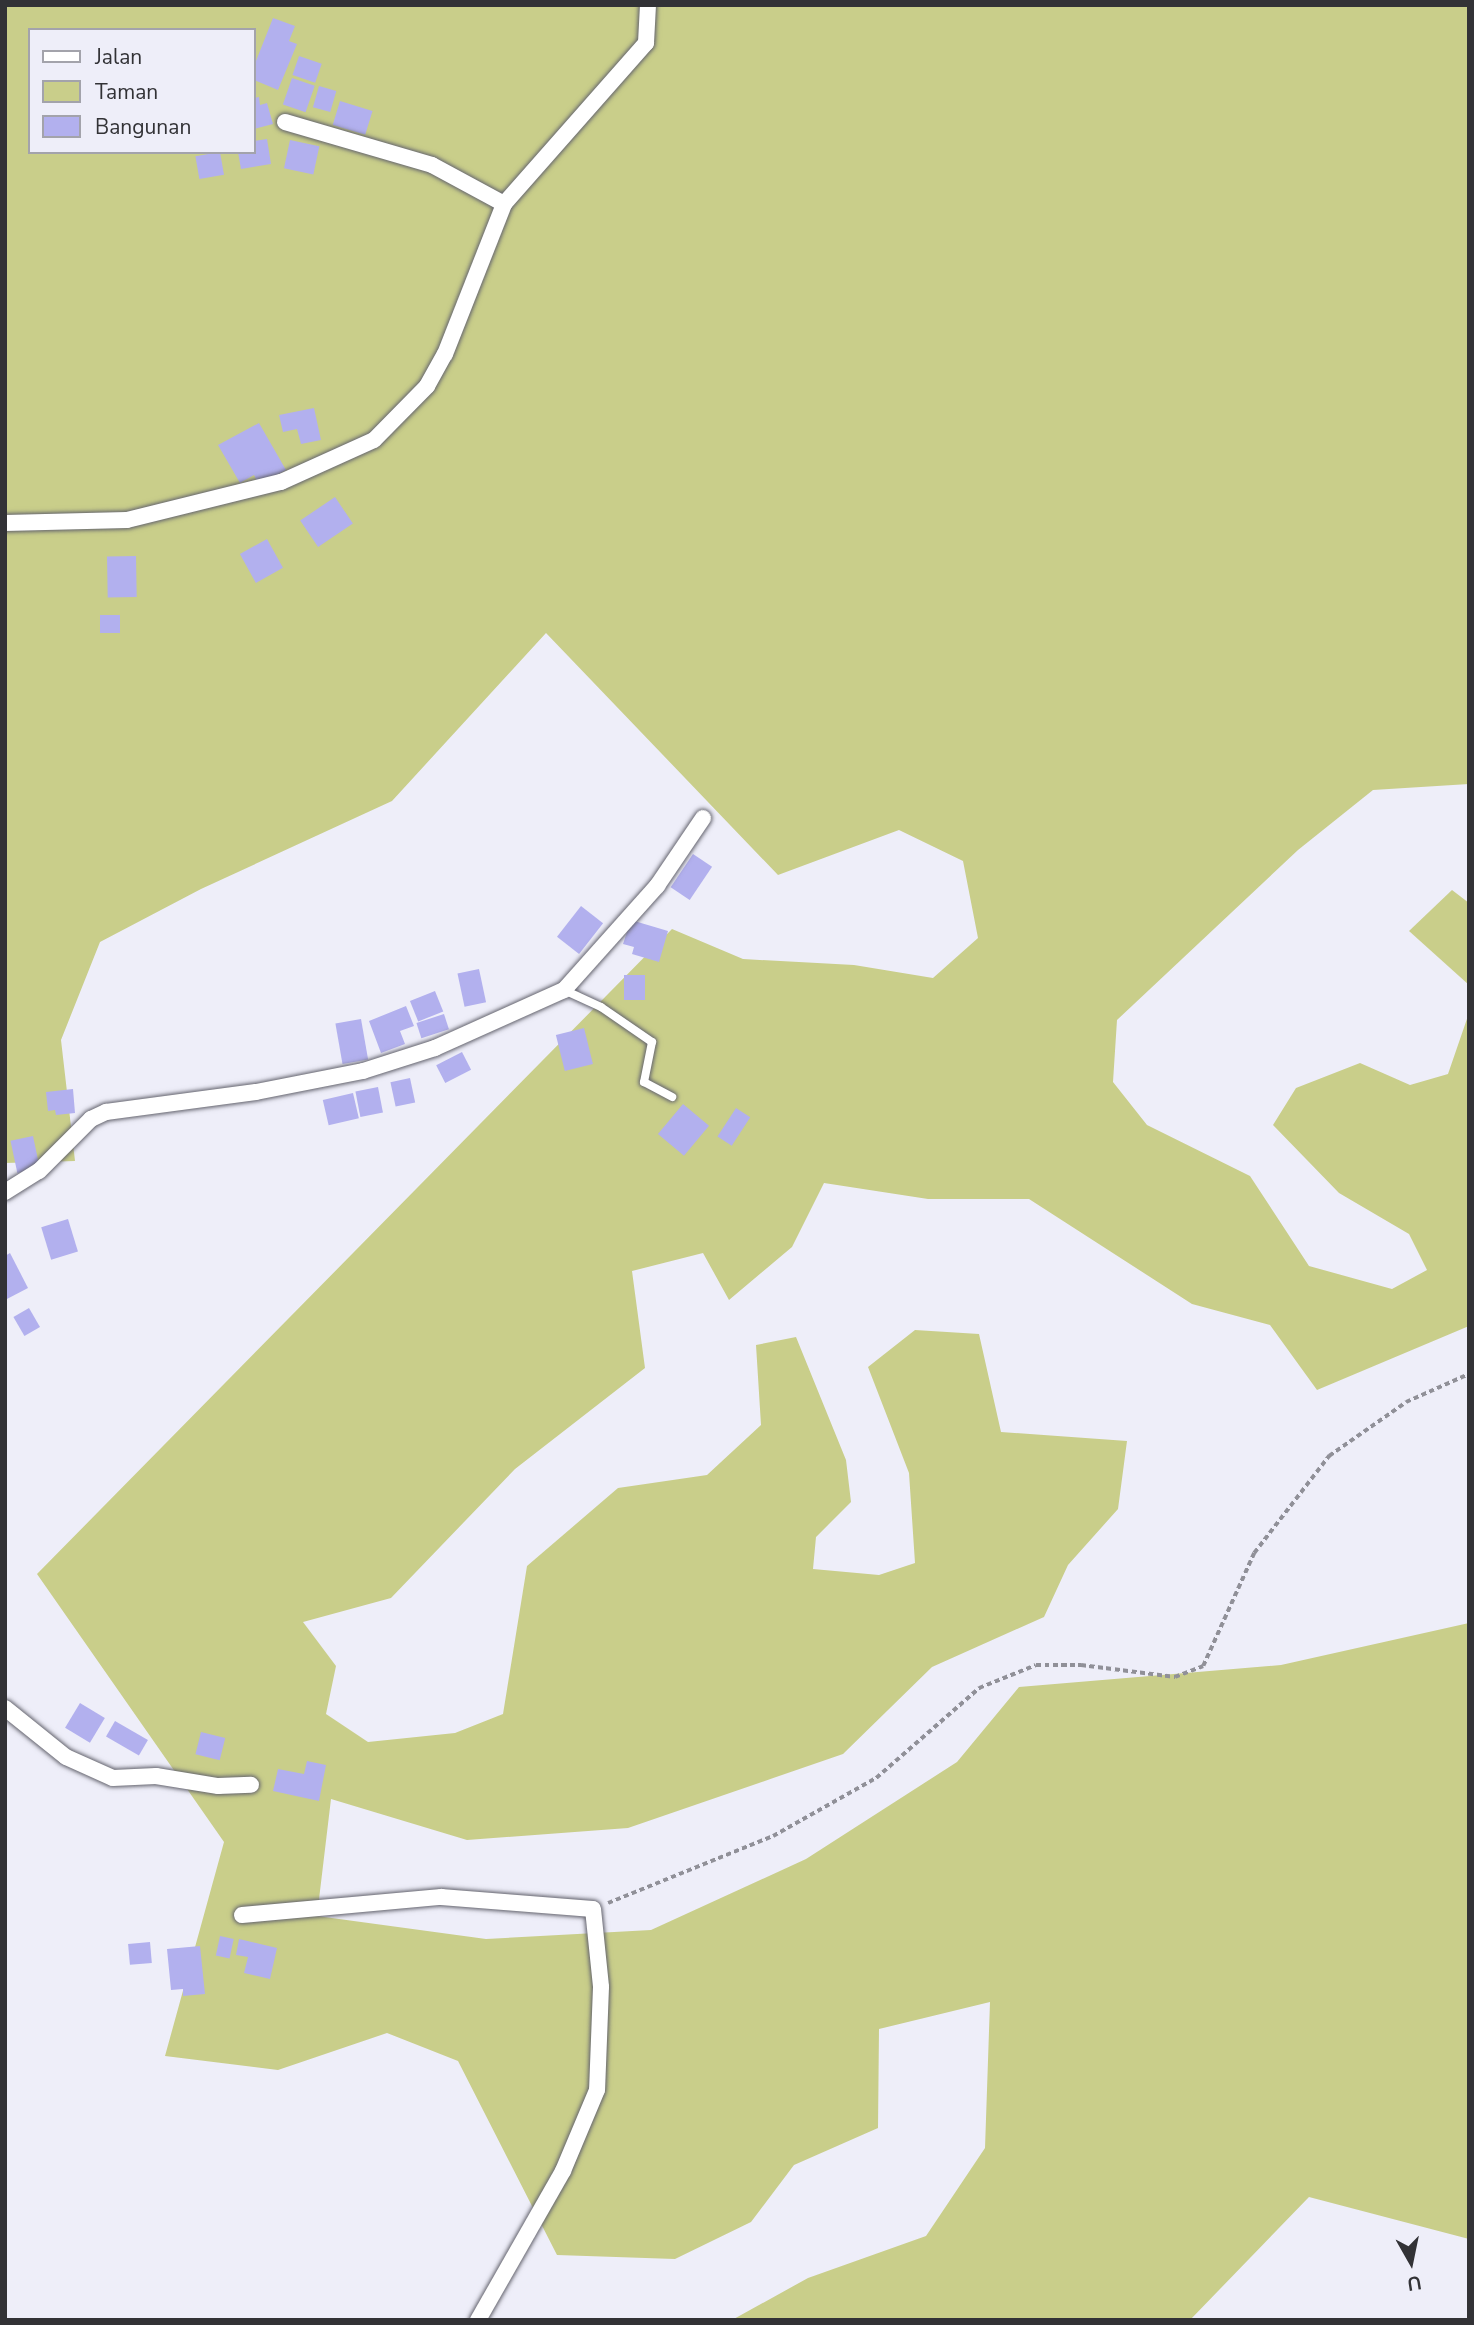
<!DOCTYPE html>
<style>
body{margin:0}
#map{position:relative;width:1474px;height:2325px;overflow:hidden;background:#eeeef9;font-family:"Nunito Sans",sans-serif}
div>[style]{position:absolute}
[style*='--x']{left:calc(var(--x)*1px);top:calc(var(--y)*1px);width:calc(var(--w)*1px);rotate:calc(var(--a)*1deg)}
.green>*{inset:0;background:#c9ce8a}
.building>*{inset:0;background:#b2b0ee;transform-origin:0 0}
.path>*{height:3.5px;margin-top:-1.75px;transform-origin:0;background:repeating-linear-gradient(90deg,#909098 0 5px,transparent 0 8.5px)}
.roads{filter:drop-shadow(0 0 2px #64646e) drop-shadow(0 0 2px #64646e)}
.lane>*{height:8px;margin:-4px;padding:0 4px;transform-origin:4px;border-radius:4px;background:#fff}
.street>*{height:16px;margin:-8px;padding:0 8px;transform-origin:8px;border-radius:8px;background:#fff}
span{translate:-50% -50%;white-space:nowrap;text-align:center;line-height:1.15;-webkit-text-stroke:5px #eeeef9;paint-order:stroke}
.frame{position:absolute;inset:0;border:7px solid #323236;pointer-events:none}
.legend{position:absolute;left:28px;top:28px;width:228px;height:126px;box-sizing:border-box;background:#eeeef9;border:2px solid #a3a3ab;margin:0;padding:9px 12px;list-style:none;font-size:21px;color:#323236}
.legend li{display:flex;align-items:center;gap:14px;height:35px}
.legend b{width:35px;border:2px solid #a3a3ab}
.north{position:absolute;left:1376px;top:2227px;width:70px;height:70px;-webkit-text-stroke:5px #eeeef9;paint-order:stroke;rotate:171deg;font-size:19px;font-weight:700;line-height:28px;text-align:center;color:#323236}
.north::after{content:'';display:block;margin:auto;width:24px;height:32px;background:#323236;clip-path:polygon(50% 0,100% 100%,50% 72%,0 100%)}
</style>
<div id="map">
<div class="green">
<div style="clip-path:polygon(evenodd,5px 5px,1469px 5px,1469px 784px,1373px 790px,1298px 850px,1117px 1020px,1113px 1082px,1147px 1125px,1250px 1176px,1309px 1266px,1392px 1289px,1427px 1270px,1409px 1234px,1339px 1193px,1273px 1125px,1296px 1088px,1360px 1063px,1410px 1085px,1448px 1074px,1469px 1013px,1469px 1326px,1317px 1390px,1270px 1325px,1192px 1304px,1029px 1199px,928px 1199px,824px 1183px,792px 1247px,729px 1300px,703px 1253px,632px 1271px,645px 1368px,515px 1469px,391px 1598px,303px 1622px,336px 1666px,326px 1714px,368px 1742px,455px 1733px,503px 1714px,527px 1566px,618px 1488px,707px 1475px,761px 1425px,756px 1345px,796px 1337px,846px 1460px,851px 1502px,816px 1537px,813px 1569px,879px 1575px,915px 1563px,909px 1473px,868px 1367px,915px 1330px,979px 1334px,1001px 1432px,1127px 1441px,1118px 1509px,1068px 1565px,1044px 1617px,932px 1667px,843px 1754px,628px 1828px,467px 1840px,331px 1799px,317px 1916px,486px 1939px,651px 1930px,806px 1859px,957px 1762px,1019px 1687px,1281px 1665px,1469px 1623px,1469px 2239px,1309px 2197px,1190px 2320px,732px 2320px,808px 2278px,926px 2236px,985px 2148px,990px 2002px,879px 2029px,878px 2128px,794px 2165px,751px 2222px,675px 2259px,557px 2255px,458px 2061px,387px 2033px,278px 2070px,165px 2056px,224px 1842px,37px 1574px,672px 929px,743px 959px,854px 965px,933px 978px,978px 938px,963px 861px,899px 830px,778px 875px,546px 633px,392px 801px,201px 889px,100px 942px,61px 1040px,75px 1161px,5px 1163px,5px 5px,30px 30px,254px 30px,254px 152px,30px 152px,30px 30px)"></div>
<div style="clip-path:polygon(1452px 890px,1469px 903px,1469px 985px,1409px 931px)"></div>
</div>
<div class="building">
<div style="clip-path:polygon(273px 18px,295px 26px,289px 41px,297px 44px,278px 90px,254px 80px,254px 66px)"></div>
<div style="left:299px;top:56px;width:24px;height:20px;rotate:19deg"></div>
<div style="left:292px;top:78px;width:24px;height:28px;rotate:19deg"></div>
<div style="left:319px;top:86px;width:18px;height:22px;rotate:16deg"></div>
<div style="clip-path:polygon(259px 97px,260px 105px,267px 103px,273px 124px,254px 129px,254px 98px)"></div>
<div style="left:340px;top:101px;width:34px;height:25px;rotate:17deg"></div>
<div style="clip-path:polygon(267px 139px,271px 164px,241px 169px,238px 152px,254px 152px,254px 141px)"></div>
<div style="left:290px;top:140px;width:30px;height:29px;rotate:12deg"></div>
<div style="left:220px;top:152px;width:23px;height:25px;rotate:80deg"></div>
<div style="clip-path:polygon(314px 408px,321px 440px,301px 444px,297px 429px,283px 432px,279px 415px)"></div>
<div style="clip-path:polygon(259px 423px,286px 470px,259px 485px,254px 475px,240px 483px,218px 445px)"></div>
<div style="left:335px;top:497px;width:32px;height:42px;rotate:56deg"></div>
<div style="left:267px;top:539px;width:33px;height:31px;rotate:61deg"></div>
<div style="left:136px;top:556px;width:41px;height:29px;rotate:89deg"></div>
<div style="left:120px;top:615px;width:18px;height:20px;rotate:90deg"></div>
<div style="left:693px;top:854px;width:23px;height:40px;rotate:34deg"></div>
<div style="left:581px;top:906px;width:28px;height:39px;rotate:38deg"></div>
<div style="clip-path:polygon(631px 920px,668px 931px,659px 962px,632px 954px,634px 947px,623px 944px)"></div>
<div style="left:479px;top:969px;width:34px;height:22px;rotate:78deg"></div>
<div style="left:624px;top:975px;width:21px;height:25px"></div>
<div style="left:435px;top:991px;width:22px;height:27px;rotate:68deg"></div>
<div style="clip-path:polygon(406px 1006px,414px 1026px,400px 1031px,405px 1044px,381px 1053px,369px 1021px)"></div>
<div style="left:444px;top:1014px;width:16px;height:29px;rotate:72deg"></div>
<div style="left:361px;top:1019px;width:41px;height:26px;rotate:80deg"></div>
<div style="left:584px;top:1028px;width:37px;height:29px;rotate:76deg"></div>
<div style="left:462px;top:1052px;width:20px;height:29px;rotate:63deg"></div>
<div style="left:410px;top:1078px;width:25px;height:20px;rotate:78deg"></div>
<div style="left:378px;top:1087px;width:26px;height:23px;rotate:79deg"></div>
<div style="clip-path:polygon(73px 1089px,75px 1113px,56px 1115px,55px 1110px,48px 1111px,46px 1092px)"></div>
<div style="left:353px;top:1093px;width:26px;height:31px;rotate:77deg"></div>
<div style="left:683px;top:1104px;width:34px;height:39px;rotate:40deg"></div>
<div style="left:736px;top:1108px;width:17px;height:34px;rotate:33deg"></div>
<div style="left:33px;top:1136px;width:33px;height:23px;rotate:78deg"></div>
<div style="left:68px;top:1219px;width:34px;height:28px;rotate:73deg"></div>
<div style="clip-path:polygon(10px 1253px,28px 1288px,5px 1300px,5px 1256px)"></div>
<div style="left:29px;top:1308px;width:22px;height:18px;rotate:60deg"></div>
<div style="left:80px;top:1703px;width:29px;height:29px;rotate:31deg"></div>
<div style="left:115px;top:1721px;width:38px;height:18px;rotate:30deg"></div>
<div style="left:201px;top:1732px;width:25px;height:23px;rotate:14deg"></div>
<div style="clip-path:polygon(307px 1761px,326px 1765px,319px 1801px,273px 1791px,278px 1769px,304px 1774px)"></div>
<div style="left:220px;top:1936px;width:14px;height:20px;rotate:12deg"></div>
<div style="clip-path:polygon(239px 1939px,277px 1948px,270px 1979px,244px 1973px,248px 1957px,236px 1955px)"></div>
<div style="left:150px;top:1942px;width:21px;height:22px;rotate:85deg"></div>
<div style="clip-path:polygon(200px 1946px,205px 1994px,183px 1996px,183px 1989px,171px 1990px,167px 1949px)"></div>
</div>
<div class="path">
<div style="--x:608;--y:1903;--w:178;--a:-22.1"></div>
<div style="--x:773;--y:1836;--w:118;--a:-29.4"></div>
<div style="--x:876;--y:1778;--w:137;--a:-41.1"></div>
<div style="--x:979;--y:1688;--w:61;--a:-22"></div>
<div style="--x:1036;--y:1665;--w:45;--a:0"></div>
<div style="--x:1081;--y:1665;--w:95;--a:7.3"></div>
<div style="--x:1175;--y:1677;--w:30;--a:-21"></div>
<div style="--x:1203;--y:1666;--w:124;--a:-65.7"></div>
<div style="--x:1254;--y:1553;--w:123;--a:-52.3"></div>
<div style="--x:1329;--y:1456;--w:94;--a:-35"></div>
<div style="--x:1406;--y:1402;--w:69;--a:-24"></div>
</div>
<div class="roads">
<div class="lane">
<div style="--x:564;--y:990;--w:41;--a:24.7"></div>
<div style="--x:601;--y:1007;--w:62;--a:34.5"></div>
<div style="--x:652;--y:1042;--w:41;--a:101.3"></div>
<div style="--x:644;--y:1082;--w:32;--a:28"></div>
</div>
<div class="street">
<div style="--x:285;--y:122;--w:153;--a:16.3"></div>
<div style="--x:432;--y:165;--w:82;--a:28.4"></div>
<div style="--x:5;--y:523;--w:122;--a:-1.4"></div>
<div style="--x:127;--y:520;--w:159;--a:-13.9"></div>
<div style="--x:281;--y:482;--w:102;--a:-24.3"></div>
<div style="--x:374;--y:440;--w:76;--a:-45.5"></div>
<div style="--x:427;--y:386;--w:37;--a:-61"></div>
<div style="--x:445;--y:354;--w:161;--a:-68.5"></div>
<div style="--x:504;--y:204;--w:215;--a:-48.6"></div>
<div style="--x:646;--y:43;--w:38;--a:-87"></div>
<div style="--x:5;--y:1192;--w:40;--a:-32"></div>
<div style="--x:39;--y:1171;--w:74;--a:-45"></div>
<div style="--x:91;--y:1119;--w:17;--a:-25"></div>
<div style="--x:106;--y:1112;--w:151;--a:-7.6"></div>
<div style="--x:256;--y:1092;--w:109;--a:-11.1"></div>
<div style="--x:363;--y:1071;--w:76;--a:-17.7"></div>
<div style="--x:435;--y:1048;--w:141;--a:-24.2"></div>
<div style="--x:564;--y:990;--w:140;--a:-48.2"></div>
<div style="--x:657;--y:886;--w:82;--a:-55.9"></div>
<div style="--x:5;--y:1708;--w:78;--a:38.8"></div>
<div style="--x:66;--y:1757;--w:51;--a:24.1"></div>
<div style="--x:113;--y:1778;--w:43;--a:-2.7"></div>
<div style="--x:156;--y:1776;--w:63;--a:9.2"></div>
<div style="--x:218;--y:1786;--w:33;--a:-2"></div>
<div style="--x:242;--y:1915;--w:200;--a:-5.2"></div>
<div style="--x:441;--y:1897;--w:152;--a:4.5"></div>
<div style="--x:593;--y:1909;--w:78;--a:84.1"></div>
<div style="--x:601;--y:1987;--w:103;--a:92.2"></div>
<div style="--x:597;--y:2090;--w:88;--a:112.8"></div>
<div style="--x:563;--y:2171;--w:172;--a:119.7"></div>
</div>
</div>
<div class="frame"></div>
<ul class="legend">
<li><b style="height:9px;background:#fff"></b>Jalan</li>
<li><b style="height:19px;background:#c9ce8a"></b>Taman</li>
<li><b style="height:19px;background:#b2b0ee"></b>Bangunan</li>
</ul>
<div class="north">U</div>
</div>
